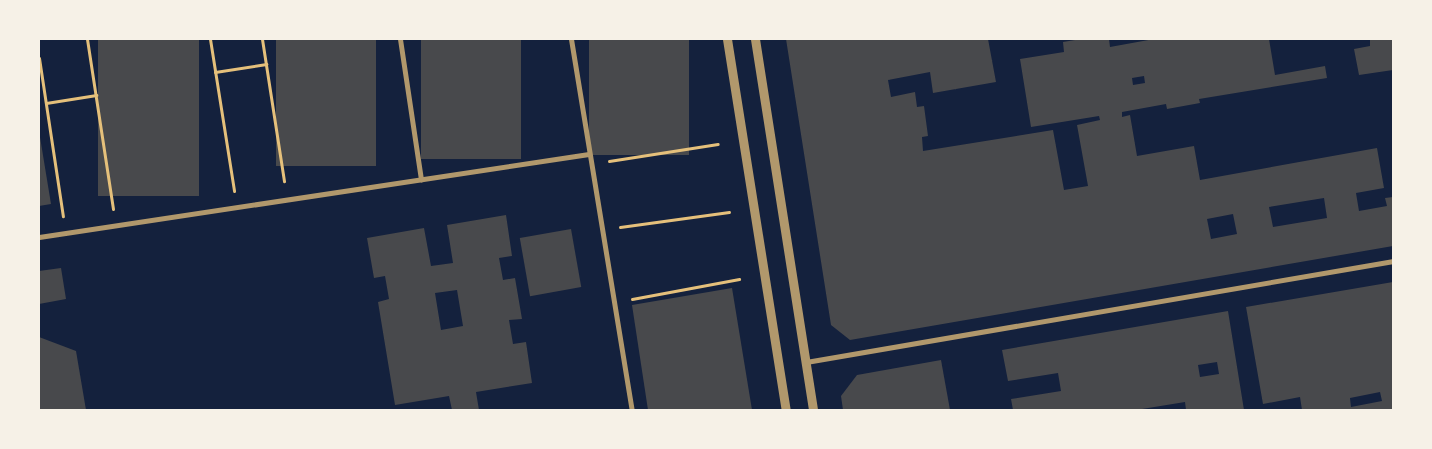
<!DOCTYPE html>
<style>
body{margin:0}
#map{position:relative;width:1432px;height:449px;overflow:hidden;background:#14213d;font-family:"Work Sans",sans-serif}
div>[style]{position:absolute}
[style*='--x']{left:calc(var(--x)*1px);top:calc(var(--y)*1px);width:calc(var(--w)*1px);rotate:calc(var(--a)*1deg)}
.building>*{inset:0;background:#48494c;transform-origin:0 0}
.path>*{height:3px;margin:-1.5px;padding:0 1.5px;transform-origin:1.5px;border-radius:1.5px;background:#e5c07b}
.minor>*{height:5px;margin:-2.5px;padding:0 2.5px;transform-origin:2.5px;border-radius:2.5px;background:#b1986c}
.tertiary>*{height:9px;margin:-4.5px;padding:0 4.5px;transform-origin:4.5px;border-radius:4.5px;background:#b1986c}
span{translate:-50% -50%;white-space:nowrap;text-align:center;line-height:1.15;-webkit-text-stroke:4px #f6f1e7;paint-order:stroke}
.frame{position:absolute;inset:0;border:40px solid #f6f1e7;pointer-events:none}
</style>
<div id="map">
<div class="building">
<div style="left:98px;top:39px;width:101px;height:157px"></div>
<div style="left:276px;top:39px;width:100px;height:127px"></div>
<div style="left:421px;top:39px;width:100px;height:120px"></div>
<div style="left:589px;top:39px;width:100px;height:116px"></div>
<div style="clip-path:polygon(evenodd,786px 39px,988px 39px,996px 82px,933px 93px,930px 72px,888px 80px,891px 97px,915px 92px,917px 107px,924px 106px,928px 136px,922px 137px,923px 151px,1053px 130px,1064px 190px,1088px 186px,1077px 125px,1100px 120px,1099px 116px,1031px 127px,1020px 59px,1064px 52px,1063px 42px,1081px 39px,1109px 39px,1110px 47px,1154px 39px,1269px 39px,1275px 75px,1325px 66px,1327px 78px,1199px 99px,1200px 103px,1167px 109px,1166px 104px,1122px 112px,1122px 117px,1130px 115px,1137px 156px,1194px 146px,1200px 180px,1377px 148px,1384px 188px,1356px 193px,1359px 211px,1387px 206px,1385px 198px,1393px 197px,1393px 246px,850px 340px,831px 325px,786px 39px,1144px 76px,1145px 83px,1133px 85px,1132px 78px,1144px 76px,786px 39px,1324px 198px,1327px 218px,1273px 227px,1269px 207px,1324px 198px,786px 39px,1233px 214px,1237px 234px,1211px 239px,1207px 219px,1233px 214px)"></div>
<div style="clip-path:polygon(1370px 39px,1393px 39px,1393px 70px,1359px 75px,1354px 49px,1370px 46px)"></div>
<div style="clip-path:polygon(39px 131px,51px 204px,39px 206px)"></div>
<div style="clip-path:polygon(evenodd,506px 215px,512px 256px,499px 258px,503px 280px,515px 278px,522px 319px,509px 320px,513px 344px,526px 342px,532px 383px,476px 392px,479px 410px,452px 410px,449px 396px,395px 405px,378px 302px,389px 299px,385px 276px,374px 278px,367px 238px,424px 228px,431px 266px,453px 263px,447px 225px,506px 215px,457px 290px,463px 326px,441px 330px,435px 293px,457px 290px)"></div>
<div style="left:571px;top:229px;width:59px;height:52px;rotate:80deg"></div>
<div style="clip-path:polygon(61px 268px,66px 299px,39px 304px,39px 271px)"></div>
<div style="clip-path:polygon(evenodd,1393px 282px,1393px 410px,1302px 410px,1300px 397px,1263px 404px,1246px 307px,1393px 282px,1380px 392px,1382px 401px,1351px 407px,1350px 398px,1380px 392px)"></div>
<div style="clip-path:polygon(732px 288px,752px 410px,648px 410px,632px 305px)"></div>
<div style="clip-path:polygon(evenodd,1228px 311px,1244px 410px,1186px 410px,1185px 402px,1136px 410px,1013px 410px,1011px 399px,1061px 391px,1058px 373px,1008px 381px,1002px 350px,1228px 311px,1217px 362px,1219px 374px,1200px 377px,1198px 365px,1217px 362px)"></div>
<div style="clip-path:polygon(39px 337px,76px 351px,86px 410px,39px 410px)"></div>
<div style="clip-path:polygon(941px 360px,950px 410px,843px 410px,841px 396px,857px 375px)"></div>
</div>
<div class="path">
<div style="--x:87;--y:39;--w:172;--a:81.3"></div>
<div style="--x:210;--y:39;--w:154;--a:81"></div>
<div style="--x:262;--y:39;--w:144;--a:81.2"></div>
<div style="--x:39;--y:58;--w:160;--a:81.4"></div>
<div style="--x:215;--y:72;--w:52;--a:-8.9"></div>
<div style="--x:46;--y:103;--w:51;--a:-9.1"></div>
<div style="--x:609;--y:161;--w:110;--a:-8.9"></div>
<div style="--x:620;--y:227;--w:110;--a:-7.8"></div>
<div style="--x:632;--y:299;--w:109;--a:-10.6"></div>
</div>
<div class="minor">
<div style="--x:400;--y:39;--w:142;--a:81.5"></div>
<div style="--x:571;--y:39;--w:376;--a:80.7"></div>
<div style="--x:39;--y:237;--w:556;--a:-8.58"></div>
<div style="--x:806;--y:362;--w:596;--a:-9.76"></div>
</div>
<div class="tertiary">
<div style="--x:727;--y:39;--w:376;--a:81"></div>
<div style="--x:755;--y:39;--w:376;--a:81.1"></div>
</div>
<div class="frame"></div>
</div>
